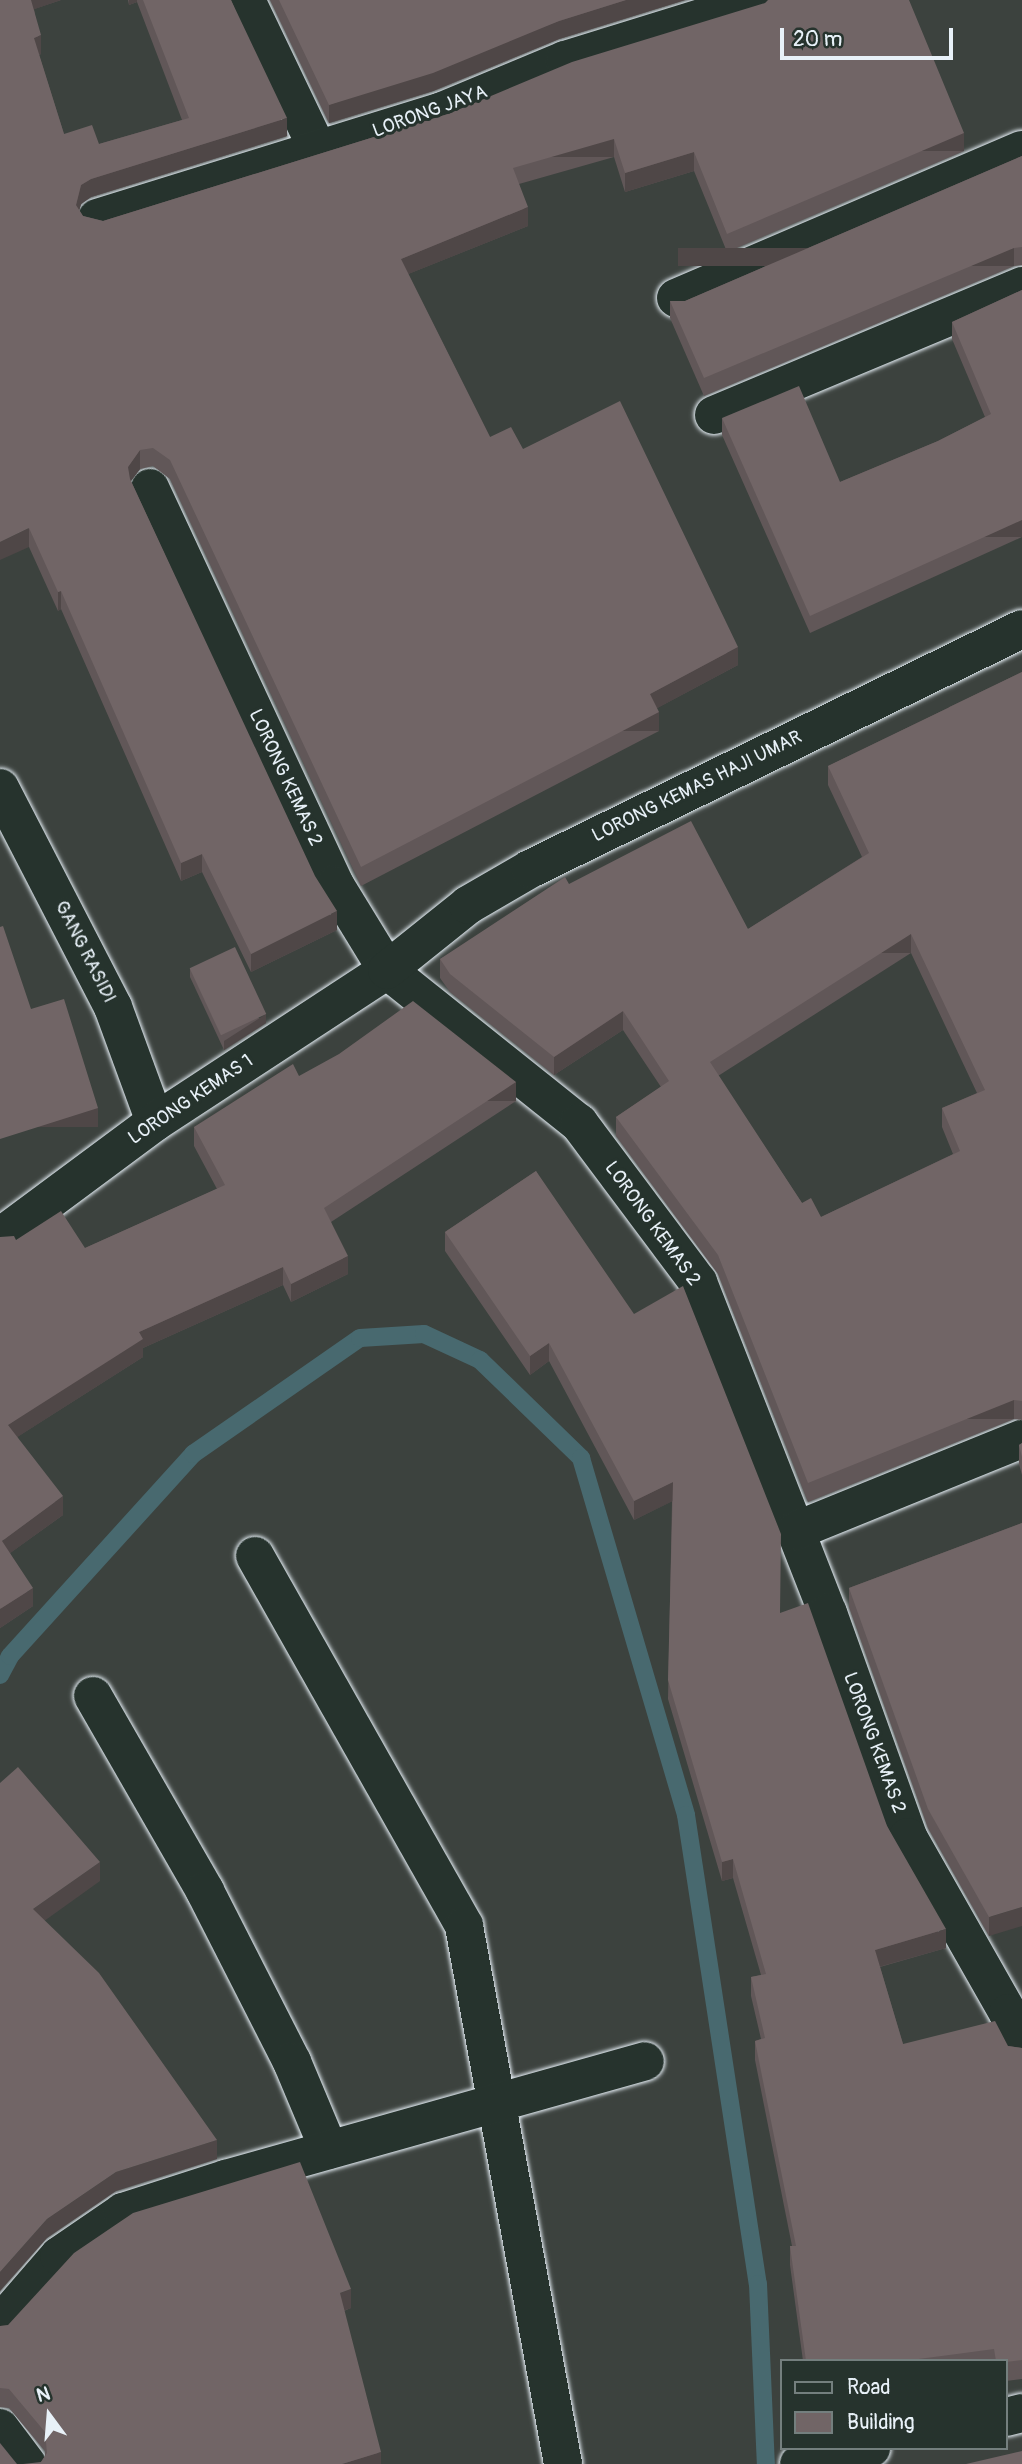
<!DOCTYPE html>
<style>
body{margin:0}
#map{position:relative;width:1022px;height:2464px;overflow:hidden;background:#3c423e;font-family:Pangolin,sans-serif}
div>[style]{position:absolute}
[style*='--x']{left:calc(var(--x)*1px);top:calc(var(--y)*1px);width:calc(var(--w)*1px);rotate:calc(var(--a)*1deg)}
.stream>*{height:18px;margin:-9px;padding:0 9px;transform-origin:9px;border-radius:9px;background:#48696f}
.roads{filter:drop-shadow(0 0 2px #e8f1f8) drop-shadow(0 0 2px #e8f1f8)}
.minor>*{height:38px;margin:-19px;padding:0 19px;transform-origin:19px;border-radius:19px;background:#26332d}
.tertiary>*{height:38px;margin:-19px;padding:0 19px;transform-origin:19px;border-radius:19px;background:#26332d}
.wall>*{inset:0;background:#615758}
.shaded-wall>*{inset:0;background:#4f4747;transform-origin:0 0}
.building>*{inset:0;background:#716566;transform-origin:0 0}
span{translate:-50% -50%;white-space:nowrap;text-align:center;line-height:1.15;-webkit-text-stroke:6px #26332d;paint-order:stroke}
.street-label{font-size:19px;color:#e8f1f8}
.legend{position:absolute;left:780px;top:2359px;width:228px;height:91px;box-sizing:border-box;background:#26332d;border:2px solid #747f7e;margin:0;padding:9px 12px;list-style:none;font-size:21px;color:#e8f1f8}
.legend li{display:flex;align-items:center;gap:14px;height:35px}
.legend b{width:35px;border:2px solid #747f7e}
.north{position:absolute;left:14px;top:2380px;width:70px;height:70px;-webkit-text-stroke:5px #26332d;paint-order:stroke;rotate:344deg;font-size:19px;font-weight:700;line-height:28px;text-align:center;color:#e8f1f8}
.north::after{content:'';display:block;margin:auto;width:24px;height:32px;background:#e8f1f8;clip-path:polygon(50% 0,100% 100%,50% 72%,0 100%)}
.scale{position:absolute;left:780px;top:28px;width:173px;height:32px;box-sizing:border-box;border:4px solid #e8f1f8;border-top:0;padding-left:9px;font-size:21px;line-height:24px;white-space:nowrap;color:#e8f1f8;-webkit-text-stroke:5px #26332d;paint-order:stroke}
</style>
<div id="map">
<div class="stream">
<div style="--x:0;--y:1675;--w:21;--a:-62"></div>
<div style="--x:10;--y:1656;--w:273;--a:-47.8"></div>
<div style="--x:193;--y:1454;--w:203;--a:-34.8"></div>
<div style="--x:360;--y:1338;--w:64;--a:-3.6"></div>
<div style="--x:424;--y:1334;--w:62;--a:24.9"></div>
<div style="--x:480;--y:1360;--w:141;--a:44.1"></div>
<div style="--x:581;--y:1458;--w:372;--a:73.6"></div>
<div style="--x:686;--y:1815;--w:474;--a:81.3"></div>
<div style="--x:758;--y:2284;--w:180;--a:87.5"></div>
</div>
<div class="roads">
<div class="minor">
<div style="--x:246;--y:0;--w:166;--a:64.4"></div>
<div style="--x:97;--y:218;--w:359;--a:-17.2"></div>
<div style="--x:440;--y:112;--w:135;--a:-22.6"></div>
<div style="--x:565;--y:60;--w:203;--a:-17.2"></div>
<div style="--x:676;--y:298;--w:376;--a:-23.2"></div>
<div style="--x:714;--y:415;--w:334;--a:-22.7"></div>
<div style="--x:150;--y:488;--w:438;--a:65"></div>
<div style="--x:335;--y:885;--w:100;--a:58.5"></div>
<div style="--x:387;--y:970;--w:246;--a:38.6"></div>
<div style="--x:579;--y:1123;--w:199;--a:53.2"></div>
<div style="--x:698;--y:1282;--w:356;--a:68.6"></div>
<div style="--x:828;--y:1613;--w:238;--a:70.3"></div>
<div style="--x:908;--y:1837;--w:202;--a:60.4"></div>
<div style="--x:1008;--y:2013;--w:38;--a:68"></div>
<div style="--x:0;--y:788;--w:246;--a:62.7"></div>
<div style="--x:113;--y:1007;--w:122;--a:69.9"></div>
<div style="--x:0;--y:1237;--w:193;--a:-36.6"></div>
<div style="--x:155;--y:1122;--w:277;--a:-33.2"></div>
<div style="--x:387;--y:970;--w:104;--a:-38.7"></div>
<div style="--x:468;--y:905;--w:72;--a:-30.1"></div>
<div style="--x:530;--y:869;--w:547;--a:-26"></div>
<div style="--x:795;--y:1531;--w:245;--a:-22.1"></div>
<div style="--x:255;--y:1556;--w:425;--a:60.5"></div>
<div style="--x:464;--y:1926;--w:547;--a:79.57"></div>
<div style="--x:93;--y:1696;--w:225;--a:60.1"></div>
<div style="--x:205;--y:1891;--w:192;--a:63"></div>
<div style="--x:292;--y:2062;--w:95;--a:67.2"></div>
<div style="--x:0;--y:2324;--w:90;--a:-49.1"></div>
<div style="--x:59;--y:2256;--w:78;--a:-34.5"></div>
<div style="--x:123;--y:2212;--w:108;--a:-17.8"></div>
<div style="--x:226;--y:2179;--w:435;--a:-15.7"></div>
<div style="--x:0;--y:2428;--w:45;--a:53.1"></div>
</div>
<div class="tertiary">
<div style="--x:1006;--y:2417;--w:16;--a:-14"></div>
<div style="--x:799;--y:2464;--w:74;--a:-12.5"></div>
</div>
</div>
<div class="wall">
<div style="clip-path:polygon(0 0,61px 0,34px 9px,41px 54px,39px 55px,64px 134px,99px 144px,182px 120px,137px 2px,129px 5px,128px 0,231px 0,287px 136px,91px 197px,81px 204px,79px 210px,83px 216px,103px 221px,448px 114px,964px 151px,727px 252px,694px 171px,625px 192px,614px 157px,519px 184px,528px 226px,408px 274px,490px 437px,523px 449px,738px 665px,657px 708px,659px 731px,361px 886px,170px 479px,153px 466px,140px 469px,131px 481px,337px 930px,251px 972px,202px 872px,181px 881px,61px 609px,58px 611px,29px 547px)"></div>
<div style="clip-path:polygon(270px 0,685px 0,559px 39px,433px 91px,329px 123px)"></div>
<div style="clip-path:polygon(1022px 156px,1022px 265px,1014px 266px,704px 396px,670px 318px,670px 301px,685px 301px)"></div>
<div style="clip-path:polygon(1022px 290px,1022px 537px,810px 633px,722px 435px,722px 418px,840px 482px,938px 441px,985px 417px,952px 339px,952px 322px)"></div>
<div style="clip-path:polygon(evenodd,1022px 672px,1022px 1420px,1014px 1419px,808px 1502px,718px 1274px,616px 1136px,616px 1117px,661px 1087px,623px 1030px,554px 1075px,450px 992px,440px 978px,440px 959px,569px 884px,748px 929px,862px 857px,828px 785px,828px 766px,1022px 672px,911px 953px,977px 1093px,942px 1108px,942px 1127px,953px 1154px,821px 1217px,802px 1203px,718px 1076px,911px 953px)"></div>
<div style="clip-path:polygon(190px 968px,266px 1023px,224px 1050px,190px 977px)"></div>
<div style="clip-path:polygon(299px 1076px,516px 1101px,331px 1222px,348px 1274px,291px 1302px,283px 1285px,143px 1348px,143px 1357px,17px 1437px,63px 1515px,10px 1553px,33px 1606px,0 1628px,16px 1240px,85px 1248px,217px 1189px,194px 1146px,194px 1127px)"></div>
<div style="clip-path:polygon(536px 1171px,780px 1613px,887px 1826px,946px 1948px,880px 1967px,903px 2044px,1008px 2046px,1022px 2048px,1022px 2379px,1006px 2381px,1006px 2361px,803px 2361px,790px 2265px,790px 2246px,792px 2246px,755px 2060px,755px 2041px,761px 2039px,751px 1996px,751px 1977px,761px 1975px,733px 1878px,722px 1881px,668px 1699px,672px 1501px,634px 1520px,549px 1361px,530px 1375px,445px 1251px,445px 1232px)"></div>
<div style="clip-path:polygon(1022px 1443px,1022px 1475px,1019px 1464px,1019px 1445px)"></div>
<div style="clip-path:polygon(1022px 1523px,989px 1936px,928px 1828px,849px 1607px,849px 1588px)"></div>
<div style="clip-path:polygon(351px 2308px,344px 2311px,381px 2464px,41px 2462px,45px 2456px,45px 2451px,9px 2408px,0 2407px,0 2326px)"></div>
</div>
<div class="shaded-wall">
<div style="clip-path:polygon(29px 0,61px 0,29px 11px)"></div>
<div style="clip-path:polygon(129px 0,137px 0,137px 2px,129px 5px)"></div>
<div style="clip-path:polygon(626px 0,685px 0,559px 39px,433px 91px,329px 123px,329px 105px,559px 21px)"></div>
<div style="clip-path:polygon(41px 35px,41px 54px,34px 56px,34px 38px)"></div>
<div style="clip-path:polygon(287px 118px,287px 136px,91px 197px,81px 204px,76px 224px,76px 205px,81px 185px,91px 179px)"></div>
<div style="left:964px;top:133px;width:18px;height:258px;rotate:90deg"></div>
<div style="left:614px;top:139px;width:18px;height:105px;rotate:90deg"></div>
<div style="clip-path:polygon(694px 152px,694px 171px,625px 192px,625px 173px)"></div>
<div style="clip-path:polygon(528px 207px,528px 226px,401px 277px,401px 259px)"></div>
<div style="left:1014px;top:248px;width:18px;height:336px;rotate:90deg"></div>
<div style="clip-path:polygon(140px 450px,140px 469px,128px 485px,128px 467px)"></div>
<div style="left:1022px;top:520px;width:17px;height:233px;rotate:90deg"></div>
<div style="clip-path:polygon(29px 528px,29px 547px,0 560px,0 542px)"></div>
<div style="clip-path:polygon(61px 591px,61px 609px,58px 611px,58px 592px)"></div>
<div style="clip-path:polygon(738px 647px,738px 665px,650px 712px,650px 694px)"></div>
<div style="left:659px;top:712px;width:19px;height:336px;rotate:90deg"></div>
<div style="clip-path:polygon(202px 854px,202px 872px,181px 881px,181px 863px)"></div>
<div style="clip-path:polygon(337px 911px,337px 930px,251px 972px,251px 954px)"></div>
<div style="left:911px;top:934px;width:19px;height:238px;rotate:90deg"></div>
<div style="clip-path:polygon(623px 1011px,623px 1030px,554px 1075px,554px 1057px)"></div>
<div style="clip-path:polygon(266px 1014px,266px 1023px,224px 1050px,224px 1041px)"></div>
<div style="left:516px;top:1082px;width:19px;height:230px;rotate:90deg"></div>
<div style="left:98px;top:1108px;width:19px;height:103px;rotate:90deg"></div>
<div style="clip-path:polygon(348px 1256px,348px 1274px,291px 1302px,291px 1284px)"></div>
<div style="clip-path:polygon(283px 1267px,283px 1285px,143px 1348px,143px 1357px,8px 1443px,8px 1425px,139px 1332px)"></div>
<div style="clip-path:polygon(549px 1343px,549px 1361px,530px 1375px,530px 1356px)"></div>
<div style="left:1014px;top:1400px;width:19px;height:222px;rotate:90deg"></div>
<div style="clip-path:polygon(673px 1482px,673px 1501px,634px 1520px,634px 1501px)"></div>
<div style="clip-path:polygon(63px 1496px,63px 1515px,2px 1559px,2px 1541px)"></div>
<div style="clip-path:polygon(33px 1588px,33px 1606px,0 1628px,0 1609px)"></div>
<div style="clip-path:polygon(733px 1859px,733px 1878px,722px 1881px,722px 1862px)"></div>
<div style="clip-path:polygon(100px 1862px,100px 1881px,33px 1929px,33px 1909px)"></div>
<div style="clip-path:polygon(1022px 1907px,1022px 1926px,989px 1936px,989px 1917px)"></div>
<div style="clip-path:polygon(946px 1929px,946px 1948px,875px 1968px,875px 1950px)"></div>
<div style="clip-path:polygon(217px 2140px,217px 2159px,116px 2191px,47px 2238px,0 2291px,0 2272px,47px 2219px,116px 2172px)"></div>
<div style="clip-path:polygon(351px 2289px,351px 2308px,340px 2312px,340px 2293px)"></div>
<div style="clip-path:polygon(381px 2452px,381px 2464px,342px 2464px)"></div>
</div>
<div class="building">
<div style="clip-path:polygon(0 0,31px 0,41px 35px,34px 38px,64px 134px,92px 125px,99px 144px,189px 118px,143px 0,231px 0,287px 118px,91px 179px,81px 185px,76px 205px,83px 216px,103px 221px,448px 114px,572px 62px,765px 3px,768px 0,909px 0,964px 133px,727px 234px,694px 152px,625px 173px,614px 139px,513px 168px,528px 207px,401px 259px,490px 437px,511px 427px,523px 449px,620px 401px,738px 647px,650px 694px,659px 712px,361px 867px,170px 460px,153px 448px,140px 450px,128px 467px,130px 479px,315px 876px,337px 911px,251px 954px,202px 854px,181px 863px,61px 591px,58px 592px,29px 528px,0 542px)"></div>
<div style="clip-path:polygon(279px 0,626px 0,559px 21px,433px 73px,329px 105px)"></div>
<div style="clip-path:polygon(1022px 156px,1022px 247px,1014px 248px,704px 378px,670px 301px,685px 301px)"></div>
<div style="clip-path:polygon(1022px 290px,1022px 520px,810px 616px,722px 418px,799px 386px,840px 482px,938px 441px,991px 414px,952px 322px)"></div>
<div style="clip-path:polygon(evenodd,1022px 672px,1022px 1401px,1014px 1400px,808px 1483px,718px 1255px,616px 1117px,669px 1081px,623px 1011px,554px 1057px,450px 974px,440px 959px,565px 877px,569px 884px,691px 821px,748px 929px,869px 853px,828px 766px,1022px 672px,911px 934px,985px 1090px,942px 1108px,960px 1151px,821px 1217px,811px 1198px,802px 1203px,710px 1062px,911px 934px)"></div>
<div style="clip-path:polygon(3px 926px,31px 1009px,64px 999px,98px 1108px,0 1139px,0 927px)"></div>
<div style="left:235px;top:947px;width:74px;height:50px;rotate:65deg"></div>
<div style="clip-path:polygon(413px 1001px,516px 1082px,324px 1208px,348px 1256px,291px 1284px,283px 1267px,139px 1332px,143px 1339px,8px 1425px,63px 1496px,2px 1541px,33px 1588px,0 1609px,0 1237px,14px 1236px,16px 1240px,61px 1211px,85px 1248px,225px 1185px,194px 1127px,293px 1064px,299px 1076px,339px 1054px)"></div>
<div style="clip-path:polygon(536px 1171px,634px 1314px,683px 1286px,781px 1534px,780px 1613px,808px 1603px,887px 1826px,946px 1929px,875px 1950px,903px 2044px,995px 2021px,1008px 2046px,1022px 2048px,1022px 2360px,1006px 2362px,1006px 2361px,996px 2361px,994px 2349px,903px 2361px,806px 2361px,790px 2246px,796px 2246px,755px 2041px,765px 2038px,751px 1977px,766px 1974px,733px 1859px,722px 1862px,668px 1680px,673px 1482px,634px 1501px,549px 1343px,530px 1356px,445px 1232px)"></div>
<div style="clip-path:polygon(1022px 1443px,1022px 1457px,1019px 1445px)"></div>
<div style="clip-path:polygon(1022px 1523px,1022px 1907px,989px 1917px,928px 1809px,849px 1588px)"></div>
<div style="clip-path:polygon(18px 1767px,100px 1862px,33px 1909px,99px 1973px,217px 2140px,116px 2172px,47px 2219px,0 2272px,0 1783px)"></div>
<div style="clip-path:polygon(300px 2162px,351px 2289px,340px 2293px,381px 2452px,342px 2464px,23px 2464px,41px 2462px,47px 2453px,45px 2432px,9px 2389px,0 2388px,0 2326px,8px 2325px,74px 2253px,133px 2213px)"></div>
<div style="clip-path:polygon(0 2443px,17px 2464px,0 2464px)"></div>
<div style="clip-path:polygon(1022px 2451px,1022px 2464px,966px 2464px)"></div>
</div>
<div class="street-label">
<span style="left:430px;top:112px;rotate:-20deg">LORONG JAYA</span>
<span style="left:285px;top:778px;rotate:65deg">LORONG KEMAS 2</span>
<span style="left:697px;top:787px;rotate:-26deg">LORONG KEMAS HAJI UMAR</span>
<span style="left:85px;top:952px;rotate:63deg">GANG RASIDI</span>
<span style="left:191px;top:1100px;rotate:-34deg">LORONG KEMAS 1</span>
<span style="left:652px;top:1224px;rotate:54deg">LORONG KEMAS 2</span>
<span style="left:874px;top:1743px;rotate:70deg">LORONG KEMAS 2</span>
</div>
<ul class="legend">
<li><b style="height:9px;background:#26332d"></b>Road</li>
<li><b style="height:19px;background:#716566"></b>Building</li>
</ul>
<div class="north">N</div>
<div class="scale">20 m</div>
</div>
